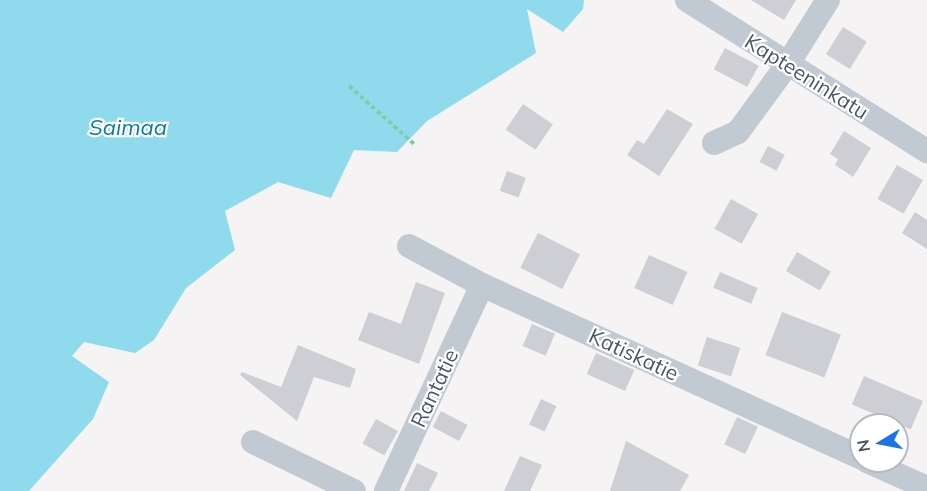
<!DOCTYPE html>
<style>
body{margin:0}
#map{position:relative;width:927px;height:491px;overflow:hidden;background:#f5f3f3;font-family:Mulish,sans-serif}
div>[style]{position:absolute}
[style*='--x']{left:calc(var(--x)*1px);top:calc(var(--y)*1px);width:calc(var(--w)*1px);rotate:calc(var(--a)*1deg)}
.water>*{inset:0;background:#90daee}
.building>*{inset:0;background:#cdcfd5;transform-origin:0 0}
.path>*{height:4px;margin-top:-2px;transform-origin:0;background:repeating-linear-gradient(90deg,#7ad0a6 0 4.5px,transparent 0 7.5px)}
.street>*{height:24px;margin:-12px;padding:0 12px;transform-origin:12px;border-radius:12px;background:#c1cad2}
span{translate:-50% -50%;white-space:nowrap;text-align:center;line-height:1.15;-webkit-text-stroke:4.5px #fff;paint-order:stroke}
.street-label{font-size:21px;color:#4a5661}
.water-label{font-size:22px;color:#0c7c9b;font-style:italic}
.north{position:absolute;left:849px;top:413px;width:60px;height:60px;box-sizing:border-box;background:#fff;border:2px solid #b7bbc0;border-radius:50%;rotate:260deg;font-size:16px;font-weight:700;line-height:24px;text-align:center;color:#4a5661}
.north::after{content:'';display:block;margin:auto;width:21px;height:27px;background:#1a73e8;clip-path:polygon(50% 0,100% 100%,50% 72%,0 100%)}
</style>
<div id="map">
<div class="water">
<div style="clip-path:polygon(0 0,584px 0,583px 9px,563px 32px,527px 9px,536px 53px,427px 121px,397px 152px,354px 150px,331px 198px,278px 182px,225px 211px,235px 250px,186px 288px,154px 340px,135px 353px,84px 342px,72px 356px,109px 382px,93px 419px,29px 491px,0 491px)"></div>
</div>
<div class="building">
<div style="clip-path:polygon(751px 0,796px 0,784px 20px)"></div>
<div style="left:843px;top:27px;width:28px;height:32px;rotate:32deg"></div>
<div style="left:725px;top:48px;width:38px;height:24px;rotate:28deg"></div>
<div style="left:523px;top:104px;width:36px;height:31px;rotate:34deg"></div>
<div style="clip-path:polygon(667px 109px,693px 124px,659px 176px,627px 155px,637px 140px,644px 144px)"></div>
<div style="clip-path:polygon(844px 131px,871px 148px,853px 177px,835px 165px,838px 159px,830px 154px)"></div>
<div style="left:768px;top:146px;width:19px;height:18px;rotate:28deg"></div>
<div style="left:897px;top:165px;width:30px;height:39px;rotate:30deg"></div>
<div style="left:507px;top:171px;width:20px;height:21px;rotate:20deg"></div>
<div style="left:731px;top:199px;width:31px;height:34px;rotate:29deg"></div>
<div style="clip-path:polygon(915px 212px,927px 220px,927px 249px,902px 233px)"></div>
<div style="left:538px;top:233px;width:47px;height:39px;rotate:27deg"></div>
<div style="left:797px;top:252px;width:39px;height:22px;rotate:30deg"></div>
<div style="left:649px;top:255px;width:42px;height:36px;rotate:24deg"></div>
<div style="left:720px;top:272px;width:41px;height:17px;rotate:23deg"></div>
<div style="clip-path:polygon(416px 282px,445px 293px,419px 364px,358px 340px,369px 312px,401px 324px)"></div>
<div style="left:782px;top:312px;width:63px;height:46px;rotate:21deg"></div>
<div style="left:532px;top:324px;width:25px;height:24px;rotate:23deg"></div>
<div style="left:707px;top:337px;width:35px;height:30px;rotate:18deg"></div>
<div style="clip-path:polygon(298px 345px,356px 369px,350px 388px,314px 377px,297px 421px,240px 375px,242px 372px,281px 387px)"></div>
<div style="left:596px;top:353px;width:42px;height:23px;rotate:24deg"></div>
<div style="left:864px;top:376px;width:64px;height:31px;rotate:23deg"></div>
<div style="left:541px;top:399px;width:17px;height:28px;rotate:25deg"></div>
<div style="left:441px;top:411px;width:30px;height:18px;rotate:28deg"></div>
<div style="left:737px;top:417px;width:23px;height:30px;rotate:25deg"></div>
<div style="left:376px;top:419px;width:25px;height:28px;rotate:29deg"></div>
<div style="clip-path:polygon(626px 441px,689px 475px,680px 491px,610px 491px)"></div>
<div style="clip-path:polygon(520px 456px,542px 465px,530px 491px,504px 491px)"></div>
<div style="clip-path:polygon(417px 463px,438px 473px,429px 491px,404px 491px)"></div>
</div>
<div class="path">
<div style="--x:349;--y:86;--w:87;--a:41.7"></div>
</div>
<div class="street">
<div style="--x:687;--y:0;--w:284;--a:32.2"></div>
<div style="--x:714;--y:143;--w:26;--a:-25"></div>
<div style="--x:738;--y:132;--w:83;--a:-53.8"></div>
<div style="--x:787;--y:65;--w:77;--a:-57.8"></div>
<div style="--x:409;--y:246;--w:83;--a:28.1"></div>
<div style="--x:482;--y:285;--w:417;--a:24.5"></div>
<div style="--x:253;--y:442;--w:112;--a:25.9"></div>
<div style="--x:867;--y:461;--w:66;--a:24.2"></div>
<div style="--x:386;--y:491;--w:227;--a:-65"></div>
</div>
<div class="street-label">
<span style="left:807px;top:76px;rotate:32deg">Kapteeninkatu</span>
<span style="left:634px;top:354px;rotate:25deg">Katiskatie</span>
<span style="left:434px;top:388px;rotate:-65deg">Rantatie</span>
</div>
<div class="water-label">
<span style="left:128px;top:128px">Saimaa</span>
</div>
<div class="north">N</div>
</div>
